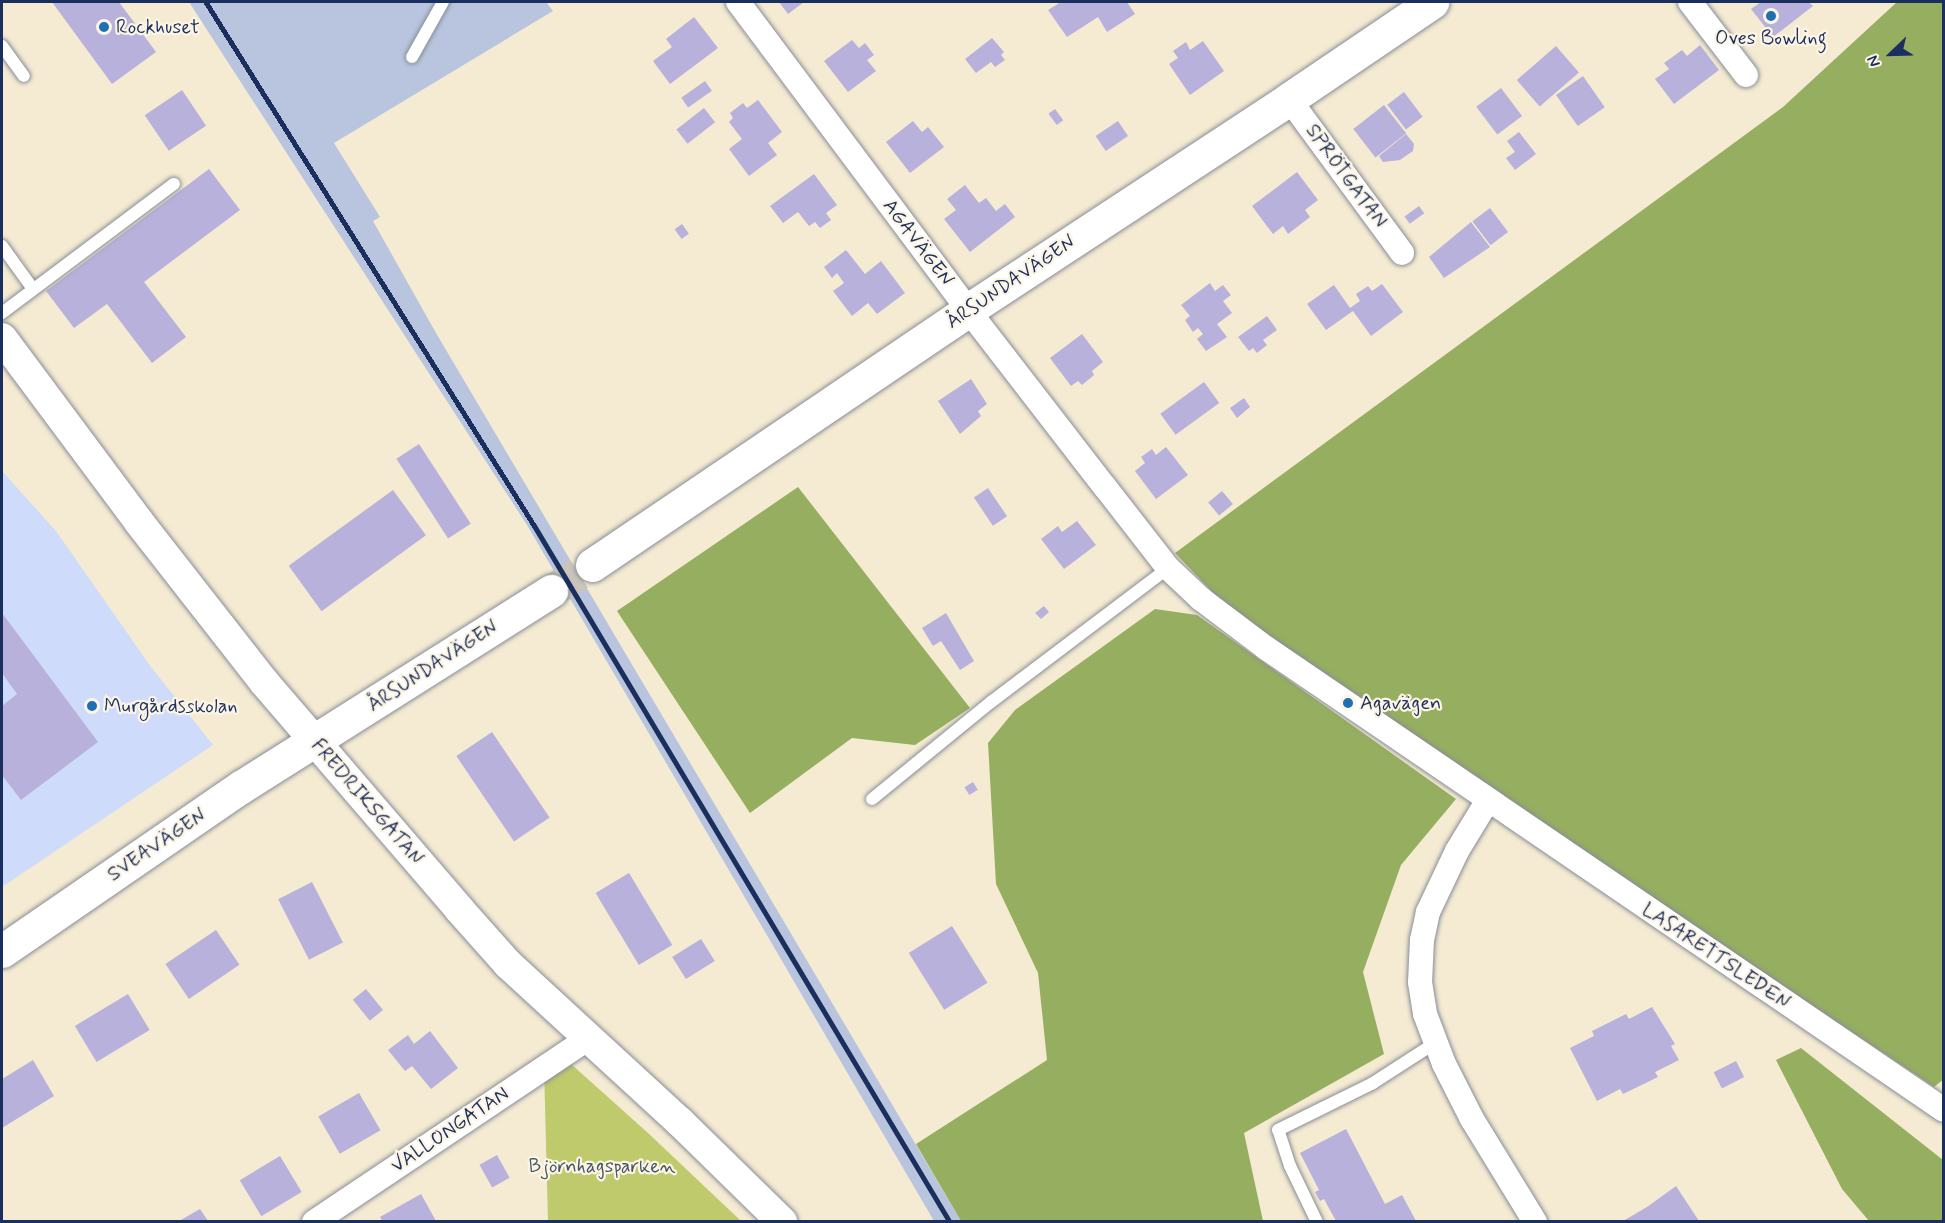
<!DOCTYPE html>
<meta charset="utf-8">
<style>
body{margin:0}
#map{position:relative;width:1945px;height:1223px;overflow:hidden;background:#f5ebd2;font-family:Mynerve,sans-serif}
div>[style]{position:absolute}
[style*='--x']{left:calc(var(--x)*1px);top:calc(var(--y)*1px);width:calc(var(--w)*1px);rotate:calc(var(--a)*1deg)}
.built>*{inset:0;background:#cedbfa}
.industrial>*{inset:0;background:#b9c5de}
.green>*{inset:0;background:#beca6c}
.forest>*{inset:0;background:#96ae60}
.building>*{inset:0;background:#b8b1db;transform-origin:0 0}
.secondary-tunnel>*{height:33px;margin-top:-16.5px;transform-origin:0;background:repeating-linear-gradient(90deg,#c9c5bb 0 33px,transparent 0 49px)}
.roads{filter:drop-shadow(0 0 2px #888d98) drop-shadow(0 0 2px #888d98)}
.service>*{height:12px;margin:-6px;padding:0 6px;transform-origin:6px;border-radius:6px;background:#fff}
.minor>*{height:24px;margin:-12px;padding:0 12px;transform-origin:12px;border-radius:12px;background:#fff}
.tertiary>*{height:30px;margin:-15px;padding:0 15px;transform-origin:15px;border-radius:15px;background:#fff}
.secondary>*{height:33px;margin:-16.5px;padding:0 16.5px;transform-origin:16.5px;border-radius:16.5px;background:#fff}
.rail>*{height:4.5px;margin:-2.25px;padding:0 2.25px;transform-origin:2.25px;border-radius:2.25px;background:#1b2f5e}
.dots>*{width:16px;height:16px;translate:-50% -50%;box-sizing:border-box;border:3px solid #fcf5e5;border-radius:50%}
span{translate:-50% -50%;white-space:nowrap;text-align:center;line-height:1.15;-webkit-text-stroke:4.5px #fcf5e5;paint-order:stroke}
.poi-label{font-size:20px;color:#1b2f5e}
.left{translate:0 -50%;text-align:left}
.street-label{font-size:20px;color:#1b2f5e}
.park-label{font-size:20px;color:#445662}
.frame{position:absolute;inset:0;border:3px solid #1b2f5e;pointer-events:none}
.north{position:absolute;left:1861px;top:24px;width:60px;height:60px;-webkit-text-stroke:4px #fcf5e5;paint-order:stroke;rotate:247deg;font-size:16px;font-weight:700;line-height:24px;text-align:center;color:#1b2f5e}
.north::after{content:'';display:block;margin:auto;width:21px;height:27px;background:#1b2f5e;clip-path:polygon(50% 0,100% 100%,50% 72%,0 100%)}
</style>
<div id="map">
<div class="built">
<div style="clip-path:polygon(2px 471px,56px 531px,151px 667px,213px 745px,2px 887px)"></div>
</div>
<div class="industrial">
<div style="clip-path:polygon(189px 2px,546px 2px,553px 11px,334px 143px,380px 217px,373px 221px,436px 333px,961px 1221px,934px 1221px,527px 525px)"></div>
</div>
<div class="green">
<div style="clip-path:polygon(561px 1055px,648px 1133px,741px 1221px,548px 1221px,544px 1067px)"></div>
</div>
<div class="forest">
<div style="clip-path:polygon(1897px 2px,1943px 2px,1944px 1079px,1934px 1087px,1325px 680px,1222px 602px,1175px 553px,1783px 107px)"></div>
<div style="clip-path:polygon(798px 487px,970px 708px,915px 745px,852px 738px,750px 813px,617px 611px)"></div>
<div style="clip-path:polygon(1155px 609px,1197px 615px,1456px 799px,1401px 865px,1363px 972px,1384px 1054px,1244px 1133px,1263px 1221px,961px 1221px,916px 1144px,1047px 1060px,1038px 973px,996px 884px,988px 743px,1015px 710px)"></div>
<div style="clip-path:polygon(1801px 1048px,1943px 1160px,1943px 1221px,1869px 1221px,1842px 1189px,1776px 1060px)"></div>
</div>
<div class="building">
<div style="clip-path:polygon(52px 2px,119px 2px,156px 52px,112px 84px)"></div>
<div style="clip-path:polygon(779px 2px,804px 2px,788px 14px)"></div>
<div style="clip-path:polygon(1061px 2px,1127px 2px,1135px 14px,1107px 32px,1098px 17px,1067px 37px,1048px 10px)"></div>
<div style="clip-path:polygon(1761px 2px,1809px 2px,1813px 6px,1773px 37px,1751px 9px)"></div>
<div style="clip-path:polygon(694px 17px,718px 48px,670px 84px,653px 61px,672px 47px,666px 39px)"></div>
<div style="clip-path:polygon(992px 38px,1004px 52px,1001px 55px,1005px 60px,995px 67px,991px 62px,976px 73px,965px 59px)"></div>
<div style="clip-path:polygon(852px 40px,859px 48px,865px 43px,874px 55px,867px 60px,876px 71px,848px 92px,824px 61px)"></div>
<div style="clip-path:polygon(1203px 41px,1224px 71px,1190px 95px,1169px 64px,1178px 58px,1173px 51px,1186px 42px,1190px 50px)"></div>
<div style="clip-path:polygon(1700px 45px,1719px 70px,1674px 104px,1655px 79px,1669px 69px,1664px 63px,1682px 50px,1687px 56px)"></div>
<div style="left:1556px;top:46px;width:35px;height:52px;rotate:49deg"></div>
<div style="left:1583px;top:76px;width:38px;height:33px;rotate:55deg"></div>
<div style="left:705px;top:81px;width:12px;height:29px;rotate:55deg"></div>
<div style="left:1501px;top:88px;width:35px;height:31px;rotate:53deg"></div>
<div style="left:182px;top:90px;width:43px;height:45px;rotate:56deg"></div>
<div style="left:1404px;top:92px;width:31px;height:21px;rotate:53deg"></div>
<div style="clip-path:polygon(758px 100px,782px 132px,768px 143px,777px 155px,749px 176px,729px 149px,742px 139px,729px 122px,733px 118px,730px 113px,743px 103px,747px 108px)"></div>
<div style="left:1384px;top:105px;width:36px;height:39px;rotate:52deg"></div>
<div style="left:704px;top:108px;width:18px;height:35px;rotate:52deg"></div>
<div style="left:1055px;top:109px;width:14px;height:8px;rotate:54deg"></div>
<div style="clip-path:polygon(913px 121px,922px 132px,928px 127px,944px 147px,910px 173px,886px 142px)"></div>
<div style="left:1118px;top:121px;width:18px;height:27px;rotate:56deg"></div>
<div style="clip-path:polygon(1519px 132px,1536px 154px,1515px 170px,1506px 158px,1515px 152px,1507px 141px)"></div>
<div style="clip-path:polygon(1406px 134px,1414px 144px,1413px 151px,1400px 160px,1383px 162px,1379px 156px)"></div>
<div style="clip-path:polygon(209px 169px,240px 210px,144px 282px,186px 337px,152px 363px,107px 304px,74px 328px,46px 291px)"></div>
<div style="clip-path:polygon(1297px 172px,1318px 200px,1305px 210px,1310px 217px,1288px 234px,1283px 226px,1273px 234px,1252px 206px)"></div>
<div style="clip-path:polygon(814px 174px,837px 205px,826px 213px,831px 220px,820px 228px,815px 222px,809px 226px,798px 212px,783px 223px,770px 206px)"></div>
<div style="clip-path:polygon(965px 185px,979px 203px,986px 198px,996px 211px,1005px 204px,1015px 217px,970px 252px,944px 219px,956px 210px,947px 199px)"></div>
<div style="left:1419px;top:206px;width:9px;height:18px;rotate:54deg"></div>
<div style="left:1490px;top:208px;width:30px;height:22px;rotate:53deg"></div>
<div style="clip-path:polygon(1471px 222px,1490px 247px,1444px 278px,1429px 257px)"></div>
<div style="left:682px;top:224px;width:12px;height:9px;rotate:55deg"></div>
<div style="clip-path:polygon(846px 250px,865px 274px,881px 261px,905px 293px,877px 314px,868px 303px,852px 316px,833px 291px,844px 283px,837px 273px,832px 278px,824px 267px)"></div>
<div style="clip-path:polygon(1210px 283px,1215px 291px,1223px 285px,1231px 295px,1223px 301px,1232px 313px,1217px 324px,1227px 337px,1206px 351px,1197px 339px,1203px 334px,1198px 328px,1193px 332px,1185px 320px,1190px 316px,1181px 305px)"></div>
<div style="clip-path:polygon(1382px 284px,1403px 312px,1371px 336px,1353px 311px,1326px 330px,1307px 304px,1334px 285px,1350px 308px,1360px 301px,1356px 294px,1368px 286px,1372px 291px)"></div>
<div style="clip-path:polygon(1267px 316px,1277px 330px,1263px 340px,1267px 345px,1257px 353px,1253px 348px,1249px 351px,1238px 337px)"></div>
<div style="clip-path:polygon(1082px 334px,1103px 362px,1092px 371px,1094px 375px,1082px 385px,1078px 381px,1071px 386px,1050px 358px)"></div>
<div style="clip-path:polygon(971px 379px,987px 404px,978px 411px,981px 416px,960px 434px,938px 401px)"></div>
<div style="left:1204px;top:382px;width:26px;height:54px;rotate:54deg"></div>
<div style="clip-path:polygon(1244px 398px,1250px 407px,1237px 418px,1230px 408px)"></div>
<div style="left:419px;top:444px;width:95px;height:27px;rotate:57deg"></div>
<div style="clip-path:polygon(1166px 447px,1188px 475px,1156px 499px,1135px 471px,1145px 463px,1141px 457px,1152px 449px,1156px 455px)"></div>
<div style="left:988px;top:488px;width:34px;height:17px;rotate:56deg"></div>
<div style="left:393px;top:490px;width:56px;height:129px;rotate:54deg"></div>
<div style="left:1222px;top:491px;width:17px;height:18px;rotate:50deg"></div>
<div style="clip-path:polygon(1077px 521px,1096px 545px,1064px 569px,1041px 539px,1058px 526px,1062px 532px)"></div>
<div style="clip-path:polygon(1044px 606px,1049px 612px,1041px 619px,1035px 613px)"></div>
<div style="clip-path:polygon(2px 613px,98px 742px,21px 800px,2px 775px,2px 706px,17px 694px,2px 673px)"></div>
<div style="clip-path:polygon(946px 613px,974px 661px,960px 670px,941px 641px,933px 646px,922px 628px)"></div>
<div style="left:492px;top:732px;width:103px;height:43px;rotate:56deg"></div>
<div style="left:973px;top:782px;width:9px;height:10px;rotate:58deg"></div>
<div style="left:629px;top:873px;width:84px;height:39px;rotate:59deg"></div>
<div style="left:312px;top:882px;width:68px;height:38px;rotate:63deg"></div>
<div style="left:952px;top:926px;width:67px;height:51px;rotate:58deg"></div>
<div style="left:216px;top:930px;width:42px;height:61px;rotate:56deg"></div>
<div style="left:701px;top:939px;width:26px;height:34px;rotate:58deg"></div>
<div style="left:366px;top:989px;width:27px;height:17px;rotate:51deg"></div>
<div style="left:128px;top:994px;width:42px;height:62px;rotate:59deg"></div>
<div style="clip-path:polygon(1652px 1007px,1675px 1044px,1671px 1046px,1679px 1060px,1655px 1072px,1658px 1077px,1623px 1094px,1620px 1089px,1597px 1101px,1570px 1048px,1594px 1036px,1592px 1031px,1626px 1014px,1629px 1019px)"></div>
<div style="clip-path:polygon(430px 1031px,458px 1068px,431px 1089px,412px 1066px,405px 1071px,388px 1050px,408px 1035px,414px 1044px)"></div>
<div style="clip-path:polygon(33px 1060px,54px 1096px,2px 1128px,2px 1079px)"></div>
<div style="left:1736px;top:1061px;width:18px;height:25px;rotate:63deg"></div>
<div style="left:359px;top:1093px;width:43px;height:47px;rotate:60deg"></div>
<div style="clip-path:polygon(1346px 1129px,1385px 1204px,1402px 1195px,1416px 1221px,1336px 1221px,1324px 1199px,1320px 1201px,1315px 1192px,1319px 1190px,1300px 1153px)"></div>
<div style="left:497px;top:1155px;width:26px;height:20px;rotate:61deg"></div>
<div style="left:280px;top:1156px;width:42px;height:47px;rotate:59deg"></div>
<div style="clip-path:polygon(1676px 1186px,1699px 1221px,1623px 1221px,1647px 1207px)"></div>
<div style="clip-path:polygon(421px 1194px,436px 1221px,382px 1221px,380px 1217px)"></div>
<div style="clip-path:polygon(200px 1209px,208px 1221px,179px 1221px)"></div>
</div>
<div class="secondary-tunnel">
<div style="--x:551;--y:591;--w:49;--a:-32.4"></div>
</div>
<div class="roads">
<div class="service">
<div style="--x:2;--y:46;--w:37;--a:54"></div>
<div style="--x:412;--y:57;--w:63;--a:-60.6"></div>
<div style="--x:2;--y:246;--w:53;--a:54.2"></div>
<div style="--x:2;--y:313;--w:215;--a:-36.9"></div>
<div style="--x:872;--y:799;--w:154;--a:-39.2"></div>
<div style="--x:991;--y:702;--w:222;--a:-37.1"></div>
<div style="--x:1317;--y:1222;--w:62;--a:-115.7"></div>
<div style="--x:1290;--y:1166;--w:38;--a:-108"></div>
<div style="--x:1278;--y:1130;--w:106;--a:-26.3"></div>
<div style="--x:1373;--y:1083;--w:74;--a:-32.8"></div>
</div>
<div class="minor">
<div style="--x:738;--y:2;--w:384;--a:53.2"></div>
<div style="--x:968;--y:310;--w:224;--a:52.3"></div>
<div style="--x:1105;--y:487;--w:103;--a:52.1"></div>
<div style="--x:1168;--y:568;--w:45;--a:43.2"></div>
<div style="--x:1201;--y:599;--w:81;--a:37"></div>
<div style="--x:1266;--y:648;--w:820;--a:34.27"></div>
<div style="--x:1690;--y:2;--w:92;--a:52.5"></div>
<div style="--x:1289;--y:99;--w:191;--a:53.7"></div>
<div style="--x:1488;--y:800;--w:60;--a:121.3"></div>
<div style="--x:1457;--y:851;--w:68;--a:115.4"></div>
<div style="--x:1428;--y:912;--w:29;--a:102"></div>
<div style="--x:1422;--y:940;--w:42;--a:92.7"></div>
<div style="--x:1420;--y:982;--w:32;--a:81"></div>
<div style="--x:1425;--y:1014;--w:53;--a:69.2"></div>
<div style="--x:1444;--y:1064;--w:62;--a:63"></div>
<div style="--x:1472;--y:1119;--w:121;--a:58.5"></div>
<div style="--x:314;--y:1222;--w:329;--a:-33.8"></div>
</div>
<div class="tertiary">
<div style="--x:2;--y:338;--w:229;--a:53.3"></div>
<div style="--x:139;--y:522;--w:203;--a:52"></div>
<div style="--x:264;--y:682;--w:299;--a:49.3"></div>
<div style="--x:459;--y:909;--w:74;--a:48.3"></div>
<div style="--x:508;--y:964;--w:234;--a:42.6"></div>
<div style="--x:680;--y:1122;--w:143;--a:44.4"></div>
</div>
<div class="secondary">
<div style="--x:592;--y:565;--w:454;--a:-34.1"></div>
<div style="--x:968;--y:310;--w:384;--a:-33.3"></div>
<div style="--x:1289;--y:99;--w:173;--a:-34.1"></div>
<div style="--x:2;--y:951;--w:290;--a:-34.5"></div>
<div style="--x:241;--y:787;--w:367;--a:-32.3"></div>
</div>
</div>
<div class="rail">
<div style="--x:206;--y:2;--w:617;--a:57.91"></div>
<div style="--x:534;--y:525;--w:812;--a:59.17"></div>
</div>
<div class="dots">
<div style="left:1771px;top:16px;background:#1f6fb2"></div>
<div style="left:104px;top:27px;background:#1f6fb2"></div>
<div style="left:1348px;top:703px;background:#1f6fb2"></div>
<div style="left:92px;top:706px;background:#1f6fb2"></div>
</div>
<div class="poi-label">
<span class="left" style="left:116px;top:27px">Rockhuset</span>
<span style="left:1771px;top:38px">Oves Bowling</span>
<span class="left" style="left:1360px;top:703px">Agavägen</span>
<span class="left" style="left:104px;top:706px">Murgårdsskolan</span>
</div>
<div class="street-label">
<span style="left:1346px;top:176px;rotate:54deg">SPRÖTGATAN</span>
<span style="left:918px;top:243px;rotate:53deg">AGAVÄGEN</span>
<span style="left:1011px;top:282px;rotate:-34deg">ÅRSUNDAVÄGEN</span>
<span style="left:433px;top:666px;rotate:-33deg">ÅRSUNDAVÄGEN</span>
<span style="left:367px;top:802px;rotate:49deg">FREDRIKSGATAN</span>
<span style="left:157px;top:845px;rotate:-34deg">SVEAVÄGEN</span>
<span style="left:1716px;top:956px;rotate:34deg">LASARETTSLEDEN</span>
<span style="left:450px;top:1130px;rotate:-34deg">VALLONGATAN</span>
</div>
<div class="park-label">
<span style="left:602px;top:1166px">Björnhagsparken</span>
</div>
<div class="frame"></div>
<div class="north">N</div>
</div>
